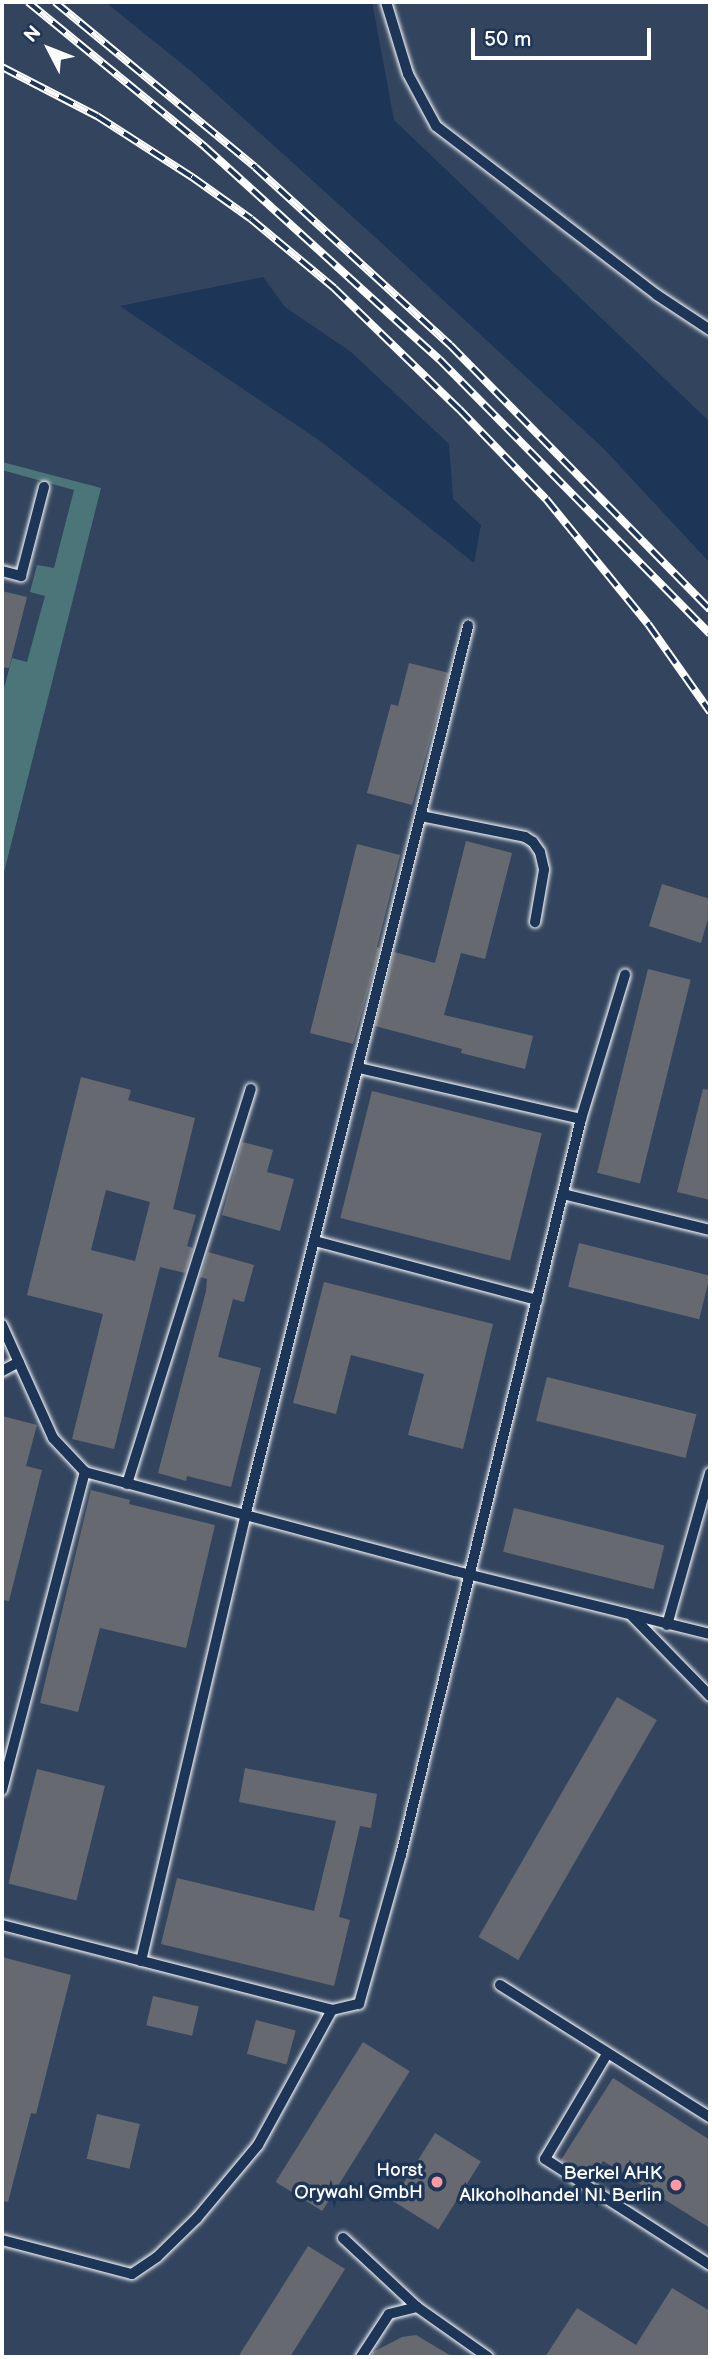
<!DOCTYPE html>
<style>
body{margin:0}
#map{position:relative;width:712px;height:2359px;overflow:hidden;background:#1d3557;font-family:"Balsamiq Sans",sans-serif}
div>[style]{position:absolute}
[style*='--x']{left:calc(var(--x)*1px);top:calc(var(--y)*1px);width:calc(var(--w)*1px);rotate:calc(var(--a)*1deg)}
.built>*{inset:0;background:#33455e}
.green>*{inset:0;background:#4c7579}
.building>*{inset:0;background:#666a70;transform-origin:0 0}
.roads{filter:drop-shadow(0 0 2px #fff) drop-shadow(0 0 2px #fff)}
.lane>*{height:10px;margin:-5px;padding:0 5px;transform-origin:5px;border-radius:5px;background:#1d3557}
.rail>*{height:8px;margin-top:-4px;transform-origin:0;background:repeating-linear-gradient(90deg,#1d3557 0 16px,#fff 0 32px);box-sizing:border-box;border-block:2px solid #fff}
.dots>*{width:19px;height:19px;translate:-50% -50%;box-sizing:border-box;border:4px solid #1d3557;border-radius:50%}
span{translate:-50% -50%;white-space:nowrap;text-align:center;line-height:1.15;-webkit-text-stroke:7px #1d3557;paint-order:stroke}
.poi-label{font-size:19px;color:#fff}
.right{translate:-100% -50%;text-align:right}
.frame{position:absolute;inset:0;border:4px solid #fff;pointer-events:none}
.north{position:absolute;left:14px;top:14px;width:70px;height:70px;-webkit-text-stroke:5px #1d3557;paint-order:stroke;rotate:312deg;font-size:19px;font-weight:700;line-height:28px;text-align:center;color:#fff}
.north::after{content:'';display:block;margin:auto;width:24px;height:32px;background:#fff;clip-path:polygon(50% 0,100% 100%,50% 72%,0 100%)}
.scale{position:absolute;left:471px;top:28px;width:180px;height:32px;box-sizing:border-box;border:4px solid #fff;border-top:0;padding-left:9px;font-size:21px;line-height:24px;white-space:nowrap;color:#fff;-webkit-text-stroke:5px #1d3557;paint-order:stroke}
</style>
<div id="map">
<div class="built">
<div style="clip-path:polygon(evenodd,2px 2px,105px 2px,191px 71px,375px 237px,604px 449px,710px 563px,710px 2357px,2px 2357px,2px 2px,263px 277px,285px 307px,351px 352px,449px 444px,453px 499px,481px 525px,474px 563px,323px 443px,120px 306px,263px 277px)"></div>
<div style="clip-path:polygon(372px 2px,710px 2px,710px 422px,394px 120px)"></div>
</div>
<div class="green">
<div style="clip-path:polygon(2px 462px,101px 488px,2px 880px,2px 696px,12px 658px,27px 662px,45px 596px,30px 592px,37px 565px,54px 568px,74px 490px,2px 470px)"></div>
</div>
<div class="building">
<div style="clip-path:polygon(2px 591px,27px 597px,9px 668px,2px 667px)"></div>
<div style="clip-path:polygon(409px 663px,449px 673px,412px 805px,367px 793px,391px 704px,398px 706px)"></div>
<div style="clip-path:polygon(466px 841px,512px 853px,485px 959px,461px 953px,444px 1015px,533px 1036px,525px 1069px,461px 1053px,462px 1049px,375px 1026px,394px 952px,435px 963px)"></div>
<div style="clip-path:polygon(357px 844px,400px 855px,377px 947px,380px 948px,353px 1044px,310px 1033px)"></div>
<div style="clip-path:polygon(662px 884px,710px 899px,710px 912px,701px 943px,649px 926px)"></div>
<div style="left:648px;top:969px;width:44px;height:210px;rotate:14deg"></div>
<div style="clip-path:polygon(evenodd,81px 1077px,131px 1090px,128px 1100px,195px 1118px,173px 1209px,196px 1215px,187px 1246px,193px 1248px,185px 1273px,160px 1267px,114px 1449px,72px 1439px,103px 1314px,27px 1295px,81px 1077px,106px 1190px,150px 1202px,135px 1261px,91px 1250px,106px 1190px)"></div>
<div style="clip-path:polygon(703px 1089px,710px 1090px,710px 1200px,677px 1192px)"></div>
<div style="left:372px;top:1091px;width:175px;height:131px;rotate:14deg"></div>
<div style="clip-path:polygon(242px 1142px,273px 1150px,267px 1172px,294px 1179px,280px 1231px,222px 1215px)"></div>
<div style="left:579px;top:1243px;width:135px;height:45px;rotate:14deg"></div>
<div style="clip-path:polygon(208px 1252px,254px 1265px,244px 1302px,233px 1299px,218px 1357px,261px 1368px,231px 1487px,187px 1476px,186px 1481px,158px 1473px,206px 1291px,207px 1279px,200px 1277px)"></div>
<div style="clip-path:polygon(324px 1282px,493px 1324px,463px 1449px,408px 1435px,424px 1374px,351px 1355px,336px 1414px,293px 1403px)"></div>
<div style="left:547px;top:1377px;width:154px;height:45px;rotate:14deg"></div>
<div style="clip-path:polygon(2px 1416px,37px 1425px,26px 1466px,42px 1470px,9px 1601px,2px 1600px)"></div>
<div style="clip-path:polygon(91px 1490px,130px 1500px,129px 1504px,215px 1525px,186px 1648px,100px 1628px,78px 1712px,40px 1703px)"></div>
<div style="left:514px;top:1508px;width:155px;height:45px;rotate:14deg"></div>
<div style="left:617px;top:1697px;width:46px;height:277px;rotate:30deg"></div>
<div style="clip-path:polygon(245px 1768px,377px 1794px,371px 1828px,360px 1826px,339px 1917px,350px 1920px,334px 1986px,161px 1944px,177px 1878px,314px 1911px,336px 1821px,239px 1802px)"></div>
<div style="left:37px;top:1769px;width:70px;height:118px;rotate:14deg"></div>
<div style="clip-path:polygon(2px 1957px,71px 1975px,36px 2114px,31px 2113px,8px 2202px,2px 2201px)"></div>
<div style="left:153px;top:1996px;width:47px;height:30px;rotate:13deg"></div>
<div style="left:256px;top:2020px;width:41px;height:35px;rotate:15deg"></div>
<div style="left:363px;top:2042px;width:55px;height:165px;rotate:32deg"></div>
<div style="clip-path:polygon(613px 2078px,710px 2140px,710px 2228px,603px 2161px,592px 2179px,561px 2160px)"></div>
<div style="left:97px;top:2114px;width:44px;height:46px;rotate:13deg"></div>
<div style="left:435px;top:2133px;width:54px;height:80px;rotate:32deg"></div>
<div style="clip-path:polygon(308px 2246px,345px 2269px,290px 2357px,238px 2357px)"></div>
<div style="clip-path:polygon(672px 2288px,710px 2311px,710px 2357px,545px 2357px,577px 2308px,636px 2345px)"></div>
<div style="clip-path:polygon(416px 2335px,453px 2357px,370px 2357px,373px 2352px,402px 2337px)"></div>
</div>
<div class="roads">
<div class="lane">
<div style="--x:386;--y:2;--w:75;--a:73"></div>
<div style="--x:408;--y:74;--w:59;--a:61.7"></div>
<div style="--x:436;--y:126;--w:278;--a:37.4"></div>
<div style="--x:657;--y:295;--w:64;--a:33.4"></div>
<div style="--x:2;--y:571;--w:20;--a:15"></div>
<div style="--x:21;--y:576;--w:92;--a:-75.5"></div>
<div style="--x:421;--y:816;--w:106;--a:11.4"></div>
<div style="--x:525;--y:837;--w:9;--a:32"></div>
<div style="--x:533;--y:842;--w:12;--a:55"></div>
<div style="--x:540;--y:852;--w:18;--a:77"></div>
<div style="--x:544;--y:870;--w:53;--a:99.8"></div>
<div style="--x:359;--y:1068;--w:228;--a:12.9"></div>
<div style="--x:563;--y:1194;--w:151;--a:13.8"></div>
<div style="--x:315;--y:1241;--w:230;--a:14.9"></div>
<div style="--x:2;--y:1325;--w:124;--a:65.7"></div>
<div style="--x:53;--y:1438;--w:47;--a:46.7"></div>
<div style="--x:85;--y:1472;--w:383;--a:15"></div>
<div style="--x:455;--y:1571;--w:263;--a:13.9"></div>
<div style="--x:2;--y:1371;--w:19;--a:-28"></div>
<div style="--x:127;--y:1484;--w:414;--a:-72.6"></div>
<div style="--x:632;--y:1616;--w:112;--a:45.7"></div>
<div style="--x:667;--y:1625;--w:158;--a:-74.2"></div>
<div style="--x:2;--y:1790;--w:329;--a:-75.4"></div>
<div style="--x:2;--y:1925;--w:341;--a:14.4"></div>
<div style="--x:141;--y:1961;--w:457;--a:-76.8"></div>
<div style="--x:245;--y:1516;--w:918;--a:-75.93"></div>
<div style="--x:500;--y:1985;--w:248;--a:32.2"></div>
<div style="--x:607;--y:2054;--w:122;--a:120.6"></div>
<div style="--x:545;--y:2159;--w:196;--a:32.7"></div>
<div style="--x:343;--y:2238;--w:101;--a:43"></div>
<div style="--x:2;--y:2240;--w:134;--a:14.7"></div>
<div style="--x:132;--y:2274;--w:30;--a:-34"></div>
<div style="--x:157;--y:2257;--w:56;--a:-44.3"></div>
<div style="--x:197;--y:2218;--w:95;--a:-50.1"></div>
<div style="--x:258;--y:2145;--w:154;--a:-61.3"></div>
<div style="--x:332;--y:2010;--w:28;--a:-13"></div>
<div style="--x:359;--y:2004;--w:155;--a:-74.3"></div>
<div style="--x:401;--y:1855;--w:758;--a:-76.26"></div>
<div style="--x:581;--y:1119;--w:151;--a:-73"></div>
<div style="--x:361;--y:2357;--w:51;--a:-56.9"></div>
<div style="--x:389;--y:2314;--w:29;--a:-14"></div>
<div style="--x:417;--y:2307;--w:87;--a:35.2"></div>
</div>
</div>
<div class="rail">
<div style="--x:28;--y:2;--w:229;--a:39.3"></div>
<div style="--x:205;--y:147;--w:316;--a:42.2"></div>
<div style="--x:439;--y:359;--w:386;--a:45.4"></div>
<div style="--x:55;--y:2;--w:259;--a:39.5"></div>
<div style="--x:255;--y:167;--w:264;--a:42.4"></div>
<div style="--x:450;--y:345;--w:371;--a:45.5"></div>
<div style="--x:2;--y:67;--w:107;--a:27.3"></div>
<div style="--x:97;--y:116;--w:113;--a:32.7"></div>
<div style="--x:192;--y:177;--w:72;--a:35.4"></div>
<div style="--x:251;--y:219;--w:108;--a:39.7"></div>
<div style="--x:334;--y:288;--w:174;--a:44.1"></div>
<div style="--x:459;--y:409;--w:125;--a:46"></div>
<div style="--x:546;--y:499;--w:161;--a:50.8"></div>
<div style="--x:648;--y:624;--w:108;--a:54.8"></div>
</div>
<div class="dots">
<div style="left:437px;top:2182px;background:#ff9aa2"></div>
<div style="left:676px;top:2185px;background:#ff9aa2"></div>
</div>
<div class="poi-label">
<span class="right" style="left:423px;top:2182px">Horst<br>Orywahl GmbH</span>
<span class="right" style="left:662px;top:2185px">Berkel AHK<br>Alkoholhandel Nl. Berlin</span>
</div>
<div class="frame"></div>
<div class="north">N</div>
<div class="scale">50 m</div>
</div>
